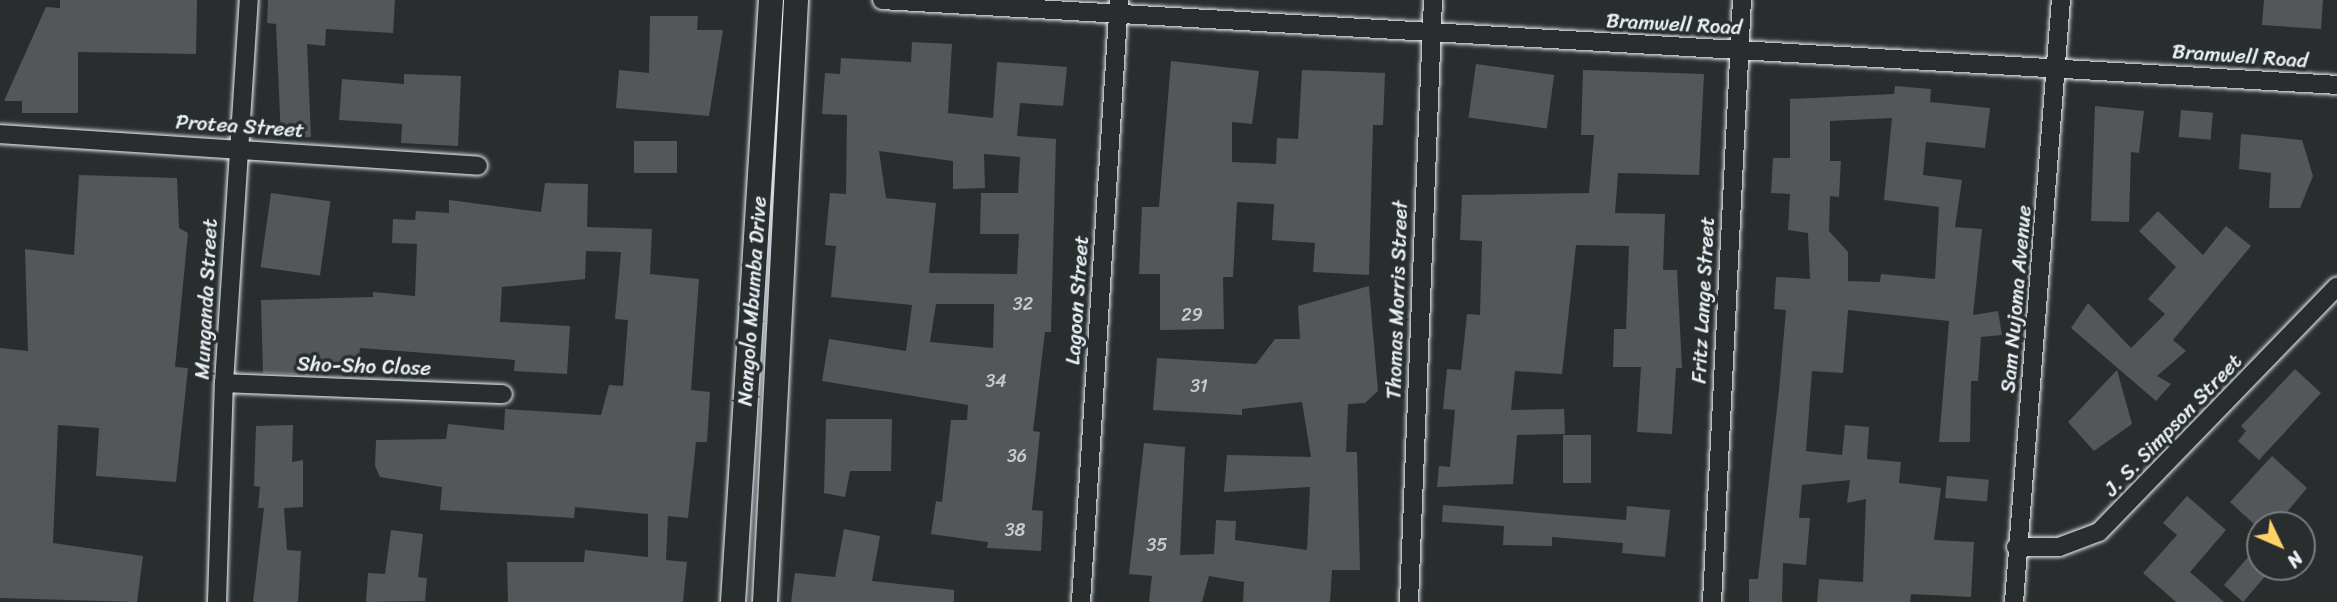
<!DOCTYPE html>
<style>
body{margin:0}
#map{position:relative;width:2337px;height:602px;overflow:hidden;background:#2a2d2e;font-family:Sriracha,sans-serif}
div>[style]{position:absolute}
[style*='--x']{left:calc(var(--x)*1px);top:calc(var(--y)*1px);width:calc(var(--w)*1px);rotate:calc(var(--a)*1deg)}
.building>*{inset:0;background:#535759;transform-origin:0 0}
.roads{filter:drop-shadow(0 0 2px #e8f1f8) drop-shadow(0 0 2px #e8f1f8)}
.street>*{height:18px;margin:-9px;padding:0 9px;transform-origin:9px;border-radius:9px;background:#2a2d2e}
.secondary>*{height:24px;margin:-12px;padding:0 12px;transform-origin:12px;border-radius:12px;background:#2a2d2e}
span{translate:-50% -50%;white-space:nowrap;text-align:center;line-height:1.15;-webkit-text-stroke:7px #2a2d2e;paint-order:stroke}
.number-label{font-size:18px;color:#c3cad0}
.number-label span{-webkit-text-stroke-width:0}
.street-label{font-size:21px;color:#e8f1f8}
.north{position:absolute;left:2246px;top:511px;width:70px;height:70px;box-sizing:border-box;background:#2a2d2e;border:2px solid #767b7f;border-radius:50%;rotate:134deg;font-size:19px;font-weight:700;line-height:28px;text-align:center;color:#e8f1f8}
.north::after{content:'';display:block;margin:auto;width:24px;height:32px;background:#ffd166;clip-path:polygon(50% 0,100% 100%,50% 72%,0 100%)}
</style>
<div id="map">
<div class="building">
<div style="clip-path:polygon(60px 0,197px 0,196px 54px,78px 52px,78px 113px,22px 113px,22px 101px,4px 101px,46px 7px,60px 8px)"></div>
<div style="clip-path:polygon(268px 0,395px 0,393px 33px,326px 29px,325px 46px,307px 44px,311px 137px,281px 138px,276px 24px,267px 23px)"></div>
<div style="clip-path:polygon(2264px 0,2323px 0,2321px 29px,2262px 25px)"></div>
<div style="clip-path:polygon(650px 16px,698px 16px,697px 30px,723px 30px,709px 116px,616px 108px,619px 70px,649px 73px)"></div>
<div style="clip-path:polygon(evenodd,912px 42px,952px 44px,948px 113px,993px 118px,997px 62px,1067px 67px,1063px 106px,1020px 103px,1017px 136px,1056px 139px,1051px 332px,1045px 332px,1033px 431px,1040px 432px,1032px 510px,1043px 511px,1041px 551px,987px 548px,988px 542px,931px 534px,936px 501px,942px 502px,951px 420px,967px 420px,968px 405px,822px 381px,829px 339px,906px 351px,912px 305px,831px 297px,836px 246px,825px 245px,830px 193px,846px 194px,847px 115px,822px 114px,825px 73px,840px 74px,841px 58px,911px 62px,912px 42px,879px 151px,953px 161px,953px 189px,985px 188px,984px 154px,1020px 157px,1018px 193px,981px 193px,980px 234px,1019px 234px,1017px 274px,929px 273px,936px 203px,886px 198px,879px 151px,912px 42px,936px 304px,994px 304px,993px 348px,930px 342px,936px 304px)"></div>
<div style="clip-path:polygon(1171px 61px,1259px 71px,1252px 124px,1232px 122px,1232px 162px,1276px 164px,1277px 138px,1298px 139px,1302px 70px,1385px 73px,1383px 125px,1373px 125px,1369px 275px,1313px 272px,1315px 243px,1272px 240px,1274px 204px,1237px 202px,1233px 277px,1223px 277px,1224px 329px,1160px 330px,1160px 274px,1139px 274px,1142px 207px,1159px 207px)"></div>
<div style="left:1476px;top:64px;width:79px;height:54px;rotate:8deg"></div>
<div style="clip-path:polygon(1583px 70px,1704px 74px,1699px 175px,1618px 173px,1615px 213px,1665px 214px,1663px 270px,1677px 270px,1682px 368px,1676px 368px,1672px 434px,1637px 432px,1641px 367px,1613px 367px,1614px 329px,1626px 329px,1629px 246px,1576px 245px,1562px 374px,1515px 371px,1511px 410px,1564px 409px,1565px 434px,1517px 435px,1513px 484px,1437px 487px,1439px 466px,1450px 467px,1455px 410px,1443px 409px,1447px 369px,1461px 370px,1467px 314px,1480px 315px,1482px 241px,1460px 240px,1462px 195px,1589px 193px,1594px 135px,1581px 135px)"></div>
<div style="clip-path:polygon(404px 74px,461px 76px,458px 146px,401px 143px,402px 124px,339px 120px,342px 79px,404px 84px)"></div>
<div style="clip-path:polygon(evenodd,1895px 86px,1931px 89px,1930px 102px,1990px 108px,1985px 148px,1926px 142px,1923px 175px,1962px 180px,1955px 227px,1982px 229px,1973px 315px,1998px 311px,2002px 335px,1981px 337px,1978px 381px,1971px 381px,1970px 442px,1939px 442px,1949px 321px,1848px 310px,1843px 373px,1812px 371px,1806px 451px,1842px 455px,1845px 425px,1869px 427px,1867px 459px,1901px 462px,1899px 483px,1941px 488px,1934px 540px,1974px 542px,1971px 597px,1911px 594px,1910px 602px,1817px 602px,1819px 579px,1863px 582px,1866px 499px,1847px 503px,1850px 480px,1802px 485px,1799px 518px,1810px 518px,1806px 565px,1783px 563px,1782px 602px,1749px 602px,1749px 579px,1758px 579px,1779px 390px,1786px 310px,1774px 309px,1776px 277px,1810px 279px,1808px 233px,1788px 230px,1790px 194px,1771px 193px,1773px 158px,1790px 158px,1790px 99px,1894px 94px,1895px 86px,1892px 118px,1884px 200px,1939px 207px,1935px 279px,1881px 274px,1880px 282px,1848px 281px,1848px 252px,1829px 231px,1830px 196px,1839px 197px,1841px 161px,1830px 161px,1830px 121px,1892px 118px)"></div>
<div style="clip-path:polygon(2095px 106px,2144px 111px,2139px 153px,2131px 152px,2129px 222px,2091px 221px)"></div>
<div style="left:2181px;top:110px;width:32px;height:27px;rotate:5deg"></div>
<div style="clip-path:polygon(2241px 134px,2302px 140px,2313px 176px,2300px 208px,2269px 208px,2271px 173px,2239px 169px)"></div>
<div style="left:677px;top:141px;width:32px;height:43px;rotate:90deg"></div>
<div style="clip-path:polygon(79px 175px,177px 178px,179px 228px,188px 233px,175px 367px,188px 368px,176px 482px,96px 476px,99px 428px,58px 425px,53px 543px,143px 556px,137px 602px,0 598px,0 348px,28px 351px,25px 249px,74px 255px)"></div>
<div style="clip-path:polygon(545px 183px,588px 184px,587px 227px,652px 229px,650px 274px,699px 279px,691px 390px,710px 392px,707px 442px,696px 442px,688px 518px,668px 516px,666px 560px,687px 562px,683px 602px,508px 602px,507px 562px,584px 562px,585px 550px,648px 557px,648px 514px,575px 507px,574px 518px,440px 510px,442px 487px,380px 477px,375px 466px,376px 440px,446px 439px,448px 424px,504px 430px,505px 409px,601px 415px,609px 385px,623px 386px,628px 320px,615px 319px,621px 252px,586px 251px,585px 279px,502px 287px,500px 322px,570px 326px,567px 374px,514px 371px,515px 360px,360px 348px,358px 365px,314px 360px,315px 375px,263px 373px,261px 300px,373px 297px,373px 292px,415px 296px,417px 244px,392px 243px,393px 219px,415px 220px,416px 211px,449px 213px,449px 200px,541px 212px)"></div>
<div style="left:271px;top:193px;width:60px;height:75px;rotate:8deg"></div>
<div style="clip-path:polygon(2158px 211px,2203px 255px,2226px 226px,2251px 246px,2173px 340px,2186px 351px,2157px 376px,2171px 384px,2156px 401px,2071px 328px,2088px 303px,2131px 348px,2165px 314px,2148px 299px,2176px 267px,2139px 231px)"></div>
<div style="clip-path:polygon(1369px 286px,1378px 391px,1365px 403px,1348px 404px,1346px 452px,1357px 452px,1360px 570px,1332px 570px,1330px 602px,1243px 602px,1244px 582px,1209px 576px,1202px 602px,1149px 602px,1152px 576px,1129px 574px,1144px 443px,1185px 447px,1180px 555px,1214px 554px,1216px 520px,1236px 521px,1235px 540px,1307px 550px,1310px 487px,1224px 492px,1227px 455px,1311px 457px,1302px 402px,1242px 409px,1242px 415px,1153px 410px,1157px 358px,1256px 364px,1275px 339px,1300px 339px,1298px 306px)"></div>
<div style="clip-path:polygon(2295px 369px,2321px 393px,2259px 460px,2238px 441px,2246px 431px,2241px 426px)"></div>
<div style="clip-path:polygon(2117px 370px,2132px 424px,2094px 451px,2068px 422px)"></div>
<div style="clip-path:polygon(826px 419px,892px 419px,891px 471px,850px 471px,845px 497px,824px 493px)"></div>
<div style="clip-path:polygon(293px 425px,292px 462px,303px 460px,303px 507px,284px 508px,287px 550px,301px 551px,298px 602px,253px 602px,264px 508px,258px 508px,260px 487px,254px 486px,256px 426px)"></div>
<div style="left:1563px;top:435px;width:28px;height:48px"></div>
<div style="clip-path:polygon(2272px 456px,2307px 488px,2276px 525px,2255px 525px,2230px 502px)"></div>
<div style="left:1947px;top:476px;width:42px;height:22px;rotate:5deg"></div>
<div style="clip-path:polygon(2187px 496px,2226px 530px,2190px 572px,2224px 602px,2176px 602px,2143px 573px,2177px 535px,2163px 523px)"></div>
<div style="clip-path:polygon(1443px 505px,1626px 520px,1627px 506px,1670px 510px,1665px 557px,1622px 553px,1623px 543px,1552px 537px,1552px 546px,1503px 545px,1504px 526px,1442px 522px)"></div>
<div style="clip-path:polygon(844px 529px,880px 536px,872px 581px,954px 590px,954px 602px,791px 602px,795px 573px,835px 577px)"></div>
<div style="clip-path:polygon(391px 530px,423px 534px,418px 577px,427px 578px,425px 601px,366px 602px,368px 573px,385px 574px)"></div>
<div style="clip-path:polygon(2260px 543px,2260px 567px,2269px 572px,2243px 602px,2224px 585px)"></div>
</div>
<div class="roads">
<div class="street">
<div style="--x:882;--y:0;--w:1457;--a:3.34"></div>
<div style="--x:0;--y:134;--w:479;--a:3.8"></div>
<div style="--x:224;--y:383;--w:279;--a:2.3"></div>
<div style="--x:2016;--y:547;--w:43;--a:0"></div>
<div style="--x:2059;--y:547;--w:43;--a:-20.6"></div>
<div style="--x:2099;--y:532;--w:342;--a:-45.9"></div>
<div style="--x:217;--y:602;--w:219;--a:-88.2"></div>
<div style="--x:224;--y:383;--w:384;--a:-86.3"></div>
<div style="--x:1081;--y:602;--w:603;--a:-86.39"></div>
<div style="--x:1409;--y:602;--w:602;--a:-87.72"></div>
<div style="--x:1712;--y:602;--w:603;--a:-87.15"></div>
<div style="--x:2014;--y:602;--w:604;--a:-85.54"></div>
</div>
<div class="secondary">
<div style="--x:733;--y:602;--w:603;--a:-86.39"></div>
<div style="--x:765;--y:602;--w:603;--a:-87.05"></div>
</div>
</div>
<div class="number-label">
<span style="left:1023px;top:304px">32</span>
<span style="left:1192px;top:315px">29</span>
<span style="left:996px;top:381px">34</span>
<span style="left:1199px;top:386px">31</span>
<span style="left:1017px;top:456px">36</span>
<span style="left:1015px;top:530px">38</span>
<span style="left:1157px;top:545px">35</span>
</div>
<div class="street-label">
<span style="left:1674px;top:24px;rotate:3deg">Bramwell Road</span>
<span style="left:2240px;top:56px;rotate:4deg">Bramwell Road</span>
<span style="left:240px;top:126px;rotate:4deg">Protea Street</span>
<span style="left:206px;top:299px;rotate:-87deg">Munganda Street</span>
<span style="left:2016px;top:299px;rotate:-85deg">Sam Nujoma Avenue</span>
<span style="left:1077px;top:300px;rotate:-86deg">Lagoon Street</span>
<span style="left:1397px;top:300px;rotate:-88deg">Thomas Morris Street</span>
<span style="left:1703px;top:300px;rotate:-87deg">Fritz Lange Street</span>
<span style="left:752px;top:301px;rotate:-86deg">Nangolo Mbumba Drive</span>
<span style="left:364px;top:366px;rotate:2deg">Sho-Sho Close</span>
<span style="left:2173px;top:425px;rotate:-46deg">J. S. Simpson Street</span>
</div>
<div class="north">N</div>
</div>
